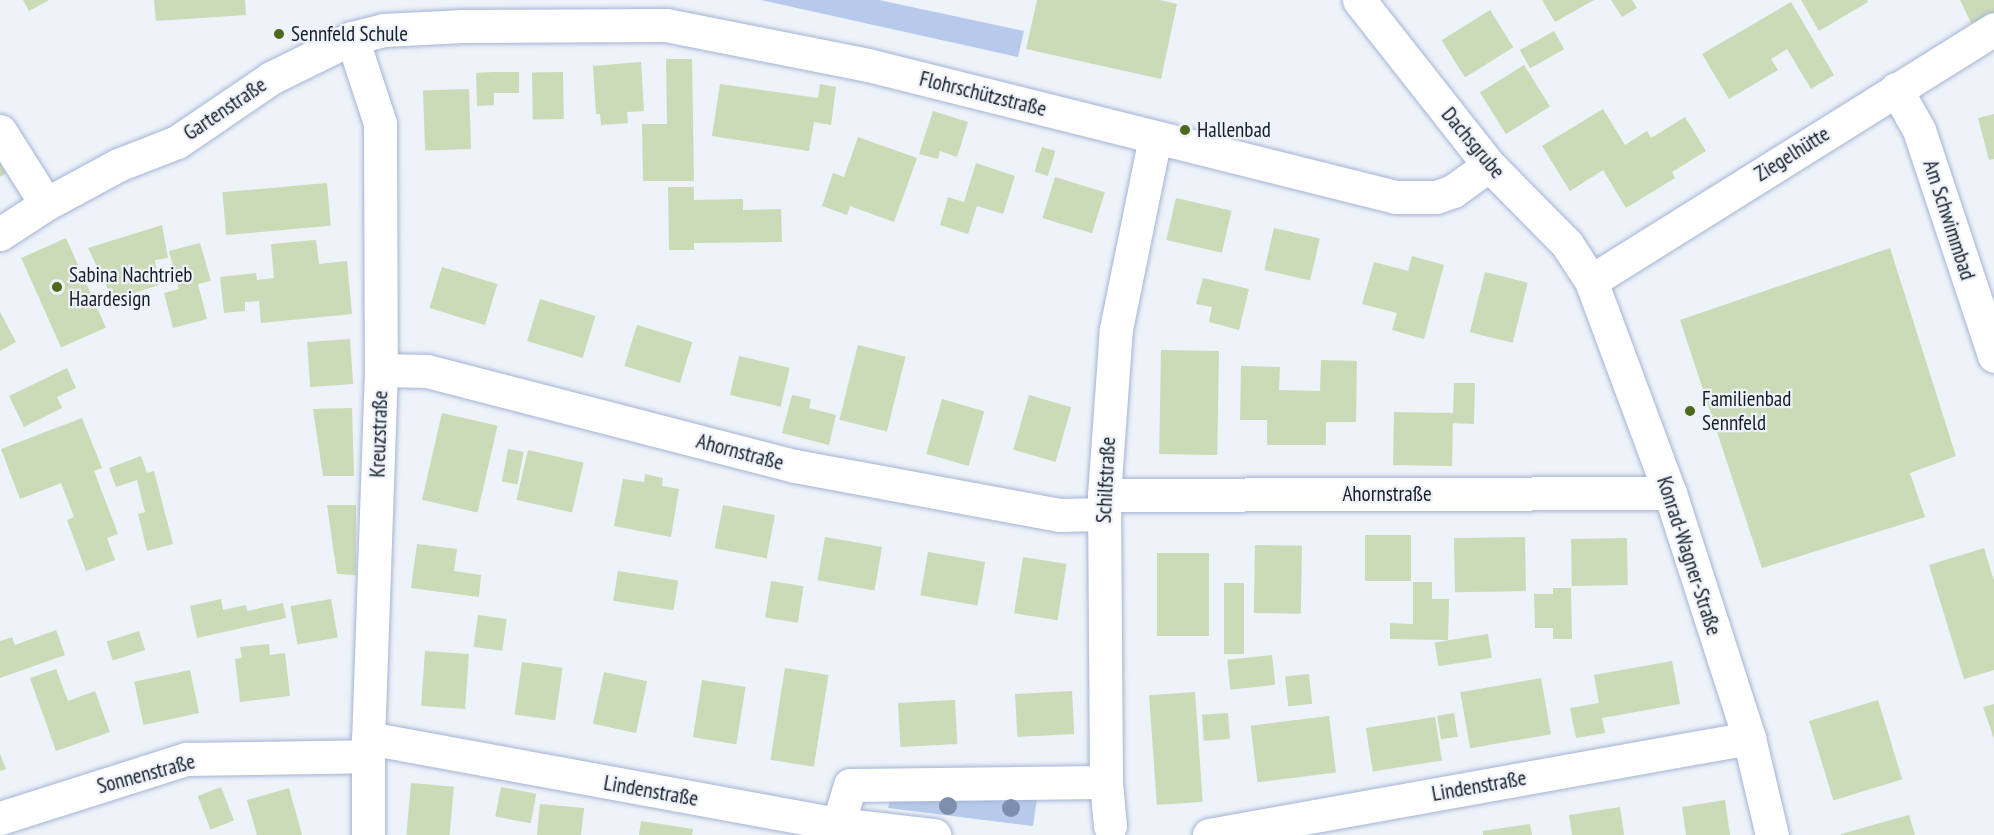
<!DOCTYPE html>
<meta charset="utf-8">
<style>
body{margin:0}
#map{position:relative;width:1994px;height:835px;overflow:hidden;background:#eef2f9;font-family:"PT Sans Narrow",sans-serif}
div>[style]{position:absolute}
[style*='--x']{left:calc(var(--x)*1px);top:calc(var(--y)*1px);width:calc(var(--w)*1px);rotate:calc(var(--a)*1deg)}
.green>*{inset:0;background:#b8caeb}
.building>*{inset:0;background:#cbdab7;transform-origin:0 0}
.roads{filter:drop-shadow(0 0 2px #a3b4d4) drop-shadow(0 0 2px #a3b4d4)}
.minor>*{height:33px;margin:-16.5px;padding:0 16.5px;transform-origin:16.5px;border-radius:16.5px;background:#fff}
.trees>*{width:18px;height:18px;margin:-9px;border-radius:50%;background:#7e8eae}
.dots>*{width:16px;height:16px;translate:-50% -50%;box-sizing:border-box;border:3px solid #eef2f9;border-radius:50%}
span{translate:-50% -50%;white-space:nowrap;text-align:center;line-height:1.15;-webkit-text-stroke:4.5px #eef2f9;paint-order:stroke}
.poi-label{font-size:21px;color:#171d29}
.left{translate:0 -50%;text-align:left}
.street-label{font-size:21px;color:#171d29}
</style>
<div id="map">
<div class="green">
<div style="clip-path:polygon(761px 0,879px 0,1024px 31px,1018px 57px)"></div>
<div style="clip-path:polygon(1037px 799px,1033px 826px,888px 808px,890px 801px)"></div>
</div>
<div class="building">
<div style="clip-path:polygon(23px 0,49px 0,29px 11px)"></div>
<div style="clip-path:polygon(154px 0,245px 0,246px 15px,156px 21px)"></div>
<div style="clip-path:polygon(1037px 0,1160px 0,1177px 4px,1161px 79px,1026px 49px)"></div>
<div style="clip-path:polygon(1542px 0,1594px 0,1555px 22px)"></div>
<div style="clip-path:polygon(1611px 0,1632px 0,1637px 8px,1622px 17px)"></div>
<div style="clip-path:polygon(1801px 0,1867px 0,1868px 2px,1819px 31px)"></div>
<div style="clip-path:polygon(1960px 0,1994px 0,1994px 14px,1972px 25px)"></div>
<div style="clip-path:polygon(1791px 2px,1834px 75px,1811px 89px,1787px 49px,1771px 59px,1778px 70px,1729px 99px,1702px 54px)"></div>
<div style="left:1490px;top:10px;width:44px;height:57px;rotate:58deg"></div>
<div style="left:1554px;top:31px;width:21px;height:39px;rotate:61deg"></div>
<div style="clip-path:polygon(666px 59px,692px 59px,694px 181px,643px 181px,642px 124px,667px 124px)"></div>
<div style="clip-path:polygon(641px 62px,644px 111px,627px 112px,628px 123px,601px 125px,600px 114px,596px 114px,593px 66px)"></div>
<div style="left:1524px;top:65px;width:49px;height:52px;rotate:58deg"></div>
<div style="clip-path:polygon(493px 72px,519px 72px,519px 93px,494px 93px,494px 105px,477px 106px,476px 73px)"></div>
<div style="left:563px;top:72px;width:47px;height:31px;rotate:89deg"></div>
<div style="clip-path:polygon(720px 84px,818px 98px,820px 84px,836px 87px,831px 125px,814px 122px,809px 151px,712px 136px)"></div>
<div style="left:469px;top:89px;width:60px;height:46px;rotate:88deg"></div>
<div style="clip-path:polygon(1603px 109px,1625px 145px,1647px 131px,1651px 138px,1685px 117px,1706px 151px,1672px 172px,1675px 178px,1626px 208px,1603px 170px,1570px 191px,1542px 146px)"></div>
<div style="clip-path:polygon(933px 111px,968px 122px,957px 157px,940px 151px,938px 159px,919px 154px)"></div>
<div style="clip-path:polygon(1994px 114px,1994px 159px,1989px 160px,1978px 118px)"></div>
<div style="clip-path:polygon(858px 137px,917px 158px,894px 222px,850px 206px,847px 215px,822px 206px,833px 173px,844px 177px)"></div>
<div style="left:1042px;top:147px;width:14px;height:26px;rotate:17deg"></div>
<div style="clip-path:polygon(0 163px,6px 173px,0 177px)"></div>
<div style="clip-path:polygon(976px 163px,1015px 176px,1003px 214px,977px 206px,968px 234px,940px 225px,948px 197px,964px 202px)"></div>
<div style="left:1055px;top:177px;width:52px;height:43px;rotate:17deg"></div>
<div style="left:327px;top:183px;width:43px;height:105px;rotate:85deg"></div>
<div style="clip-path:polygon(668px 187px,694px 187px,694px 200px,743px 199px,743px 210px,781px 209px,782px 242px,694px 243px,694px 250px,669px 250px)"></div>
<div style="left:1176px;top:198px;width:57px;height:43px;rotate:13deg"></div>
<div style="clip-path:polygon(162px 225px,168px 258px,155px 260px,159px 285px,113px 300px,88px 248px)"></div>
<div style="left:1274px;top:228px;width:47px;height:43px;rotate:13deg"></div>
<div style="left:66px;top:238px;width:98px;height:49px;rotate:66deg"></div>
<div style="clip-path:polygon(316px 240px,319px 264px,347px 261px,352px 314px,261px 323px,259px 301px,245px 302px,245px 311px,224px 313px,220px 277px,256px 273px,257px 280px,274px 278px,271px 244px)"></div>
<div style="clip-path:polygon(200px 243px,211px 281px,198px 284px,207px 319px,173px 328px,164px 293px,179px 289px,169px 251px)"></div>
<div style="clip-path:polygon(1890px 248px,1956px 456px,1910px 473px,1925px 517px,1762px 568px,1680px 320px)"></div>
<div style="clip-path:polygon(1412px 256px,1444px 265px,1424px 339px,1392px 330px,1397px 313px,1362px 304px,1374px 262px,1408px 271px)"></div>
<div style="left:442px;top:267px;width:58px;height:43px;rotate:17deg"></div>
<div style="left:1485px;top:272px;width:44px;height:62px;rotate:14deg"></div>
<div style="clip-path:polygon(1203px 278px,1249px 289px,1239px 330px,1209px 322px,1212px 307px,1196px 304px)"></div>
<div style="left:540px;top:299px;width:58px;height:44px;rotate:17deg"></div>
<div style="clip-path:polygon(0 312px,16px 342px,0 351px)"></div>
<div style="left:637px;top:325px;width:58px;height:43px;rotate:17deg"></div>
<div style="left:350px;top:339px;width:45px;height:43px;rotate:86deg"></div>
<div style="left:858px;top:345px;width:49px;height:77px;rotate:14deg"></div>
<div style="left:1161px;top:350px;width:58px;height:104px;rotate:1deg"></div>
<div style="left:739px;top:356px;width:52px;height:40px;rotate:13deg"></div>
<div style="clip-path:polygon(1321px 360px,1357px 361px,1356px 422px,1326px 422px,1326px 445px,1267px 445px,1267px 420px,1240px 420px,1241px 366px,1280px 367px,1279px 390px,1320px 391px)"></div>
<div style="clip-path:polygon(67px 368px,76px 388px,57px 397px,62px 408px,24px 427px,9px 396px)"></div>
<div style="clip-path:polygon(1454px 383px,1475px 383px,1474px 424px,1453px 423px,1452px 466px,1393px 465px,1394px 412px,1453px 413px)"></div>
<div style="clip-path:polygon(792px 395px,811px 399px,809px 408px,836px 415px,829px 445px,782px 433px)"></div>
<div style="left:1029px;top:395px;width:44px;height:57px;rotate:16deg"></div>
<div style="left:942px;top:399px;width:44px;height:57px;rotate:16deg"></div>
<div style="clip-path:polygon(352px 408px,354px 476px,323px 476px,313px 409px)"></div>
<div style="left:442px;top:413px;width:57px;height:89px;rotate:13deg"></div>
<div style="clip-path:polygon(82px 418px,102px 468px,94px 471px,118px 534px,107px 538px,115px 560px,86px 571px,67px 520px,74px 517px,61px 483px,20px 499px,1px 449px)"></div>
<div style="left:508px;top:449px;width:16px;height:33px;rotate:11deg"></div>
<div style="left:528px;top:450px;width:57px;height:51px;rotate:13deg"></div>
<div style="clip-path:polygon(141px 456px,147px 473px,154px 471px,173px 544px,147px 551px,138px 514px,145px 512px,137px 480px,116px 487px,109px 468px)"></div>
<div style="clip-path:polygon(645px 474px,663px 478px,662px 486px,679px 489px,671px 537px,614px 526px,623px 479px,644px 482px)"></div>
<div style="clip-path:polygon(327px 505px,356px 505px,356px 575px,337px 574px)"></div>
<div style="left:723px;top:505px;width:53px;height:44px;rotate:11deg"></div>
<div style="left:1365px;top:535px;width:46px;height:46px"></div>
<div style="left:825px;top:537px;width:58px;height:44px;rotate:10deg"></div>
<div style="left:1525px;top:537px;width:54px;height:71px;rotate:89deg"></div>
<div style="left:1627px;top:538px;width:47px;height:56px;rotate:89deg"></div>
<div style="clip-path:polygon(417px 544px,457px 549px,454px 571px,481px 575px,479px 597px,411px 588px)"></div>
<div style="left:1255px;top:545px;width:47px;height:68px;rotate:1deg"></div>
<div style="clip-path:polygon(1984px 548px,1994px 581px,1994px 670px,1964px 679px,1929px 565px)"></div>
<div style="left:928px;top:552px;width:58px;height:44px;rotate:10deg"></div>
<div style="left:1157px;top:553px;width:52px;height:83px"></div>
<div style="left:1023px;top:557px;width:44px;height:57px;rotate:9deg"></div>
<div style="left:618px;top:571px;width:61px;height:30px;rotate:9deg"></div>
<div style="left:771px;top:581px;width:33px;height:37px;rotate:9deg"></div>
<div style="clip-path:polygon(1413px 582px,1432px 582px,1432px 599px,1449px 599px,1448px 640px,1390px 639px,1390px 623px,1413px 624px)"></div>
<div style="left:1224px;top:583px;width:20px;height:71px"></div>
<div style="clip-path:polygon(1553px 588px,1571px 588px,1572px 639px,1553px 639px,1553px 628px,1535px 628px,1534px 594px,1553px 594px)"></div>
<div style="clip-path:polygon(221px 599px,223px 610px,246px 605px,247px 611px,283px 603px,286px 618px,197px 638px,190px 606px)"></div>
<div style="left:331px;top:599px;width:39px;height:41px;rotate:80deg"></div>
<div style="left:478px;top:615px;width:29px;height:32px;rotate:8deg"></div>
<div style="clip-path:polygon(56px 630px,65px 655px,0 678px,0 641px,12px 637px,15px 645px)"></div>
<div style="left:139px;top:631px;width:20px;height:34px;rotate:72deg"></div>
<div style="left:1488px;top:634px;width:24px;height:54px;rotate:81deg"></div>
<div style="clip-path:polygon(269px 644px,270px 655px,285px 653px,290px 696px,240px 702px,235px 659px,242px 658px,240px 647px)"></div>
<div style="left:425px;top:651px;width:44px;height:55px;rotate:4deg"></div>
<div style="left:1272px;top:655px;width:30px;height:45px;rotate:84deg"></div>
<div style="clip-path:polygon(1672px 661px,1680px 704px,1602px 718px,1605px 733px,1576px 738px,1570px 708px,1599px 703px,1594px 675px)"></div>
<div style="left:522px;top:662px;width:41px;height:53px;rotate:8deg"></div>
<div style="left:785px;top:668px;width:44px;height:93px;rotate:9deg"></div>
<div style="clip-path:polygon(56px 669px,68px 701px,95px 691px,110px 732px,56px 751px,30px 678px)"></div>
<div style="left:190px;top:670px;width:44px;height:57px;rotate:78deg"></div>
<div style="left:604px;top:672px;width:44px;height:53px;rotate:12deg"></div>
<div style="left:1309px;top:674px;width:30px;height:24px;rotate:84deg"></div>
<div style="left:1541px;top:678px;width:57px;height:82px;rotate:80deg"></div>
<div style="left:702px;top:680px;width:44px;height:58px;rotate:9deg"></div>
<div style="left:1072px;top:691px;width:43px;height:57px;rotate:87deg"></div>
<div style="left:1195px;top:692px;width:110px;height:46px;rotate:86deg"></div>
<div style="left:955px;top:700px;width:44px;height:57px;rotate:87deg"></div>
<div style="left:1878px;top:700px;width:83px;height:72px;rotate:73deg"></div>
<div style="clip-path:polygon(1994px 704px,1994px 739px,1983px 707px)"></div>
<div style="left:1228px;top:713px;width:26px;height:26px;rotate:86deg"></div>
<div style="left:1454px;top:713px;width:24px;height:17px;rotate:81deg"></div>
<div style="left:1329px;top:716px;width:57px;height:79px;rotate:83deg"></div>
<div style="left:1435px;top:717px;width:44px;height:70px;rotate:81deg"></div>
<div style="clip-path:polygon(0 754px,6px 769px,0 771px)"></div>
<div style="left:411px;top:783px;width:43px;height:52px;rotate:5deg"></div>
<div style="left:221px;top:787px;width:36px;height:25px;rotate:69deg"></div>
<div style="left:501px;top:787px;width:36px;height:30px;rotate:11deg"></div>
<div style="clip-path:polygon(289px 788px,302px 835px,257px 835px,247px 800px)"></div>
<div style="clip-path:polygon(1725px 800px,1730px 835px,1686px 835px,1682px 807px)"></div>
<div style="clip-path:polygon(540px 804px,584px 808px,581px 835px,537px 835px)"></div>
<div style="clip-path:polygon(1620px 807px,1624px 835px,1572px 835px,1569px 815px)"></div>
<div style="clip-path:polygon(1909px 815px,1915px 835px,1841px 835px,1841px 834px)"></div>
<div style="clip-path:polygon(641px 821px,693px 829px,692px 835px,639px 835px)"></div>
<div style="clip-path:polygon(1530px 824px,1532px 835px,1483px 835px,1483px 831px)"></div>
</div>
<div class="roads">
<div class="minor">
<div style="--x:1359;--y:0;--w:210;--a:51.8"></div>
<div style="--x:1489;--y:165;--w:111;--a:45.4"></div>
<div style="--x:1567;--y:244;--w:44;--a:57"></div>
<div style="--x:1591;--y:281;--w:226;--a:69.6"></div>
<div style="--x:1670;--y:493;--w:257;--a:72.1"></div>
<div style="--x:1749;--y:738;--w:100;--a:76.7"></div>
<div style="--x:352;--y:38;--w:89;--a:71.8"></div>
<div style="--x:380;--y:123;--w:247;--a:89.8"></div>
<div style="--x:381;--y:370;--w:368;--a:92"></div>
<div style="--x:368;--y:738;--w:97;--a:90"></div>
<div style="--x:1896;--y:89;--w:47;--a:60.7"></div>
<div style="--x:1919;--y:130;--w:238;--a:71.6"></div>
<div style="--x:0;--y:131;--w:86;--a:57.8"></div>
<div style="--x:0;--y:234;--w:55;--a:-33.1"></div>
<div style="--x:46;--y:204;--w:82;--a:-28.4"></div>
<div style="--x:118;--y:165;--w:63;--a:-21.3"></div>
<div style="--x:177;--y:142;--w:114;--a:-34.2"></div>
<div style="--x:271;--y:78;--w:90;--a:-26.3"></div>
<div style="--x:352;--y:38;--w:32;--a:-14"></div>
<div style="--x:383;--y:30;--w:80;--a:-2.9"></div>
<div style="--x:463;--y:26;--w:203;--a:-0.3"></div>
<div style="--x:666;--y:25;--w:206;--a:11.2"></div>
<div style="--x:868;--y:65;--w:544;--a:14.04"></div>
<div style="--x:1396;--y:197;--w:40;--a:0"></div>
<div style="--x:1436;--y:197;--w:18;--a:-19"></div>
<div style="--x:1453;--y:191;--w:44;--a:-35.8"></div>
<div style="--x:1591;--y:281;--w:475;--a:-32"></div>
<div style="--x:381;--y:370;--w:46;--a:1.2"></div>
<div style="--x:427;--y:371;--w:380;--a:14.5"></div>
<div style="--x:795;--y:466;--w:269;--a:10.5"></div>
<div style="--x:1060;--y:515;--w:43;--a:-1.3"></div>
<div style="--x:1104;--y:495;--w:566;--a:-0.2"></div>
<div style="--x:368;--y:738;--w:477;--a:10.4"></div>
<div style="--x:837;--y:824;--w:98;--a:6.5"></div>
<div style="--x:0;--y:818;--w:195;--a:-17.6"></div>
<div style="--x:186;--y:759;--w:182;--a:-0.9"></div>
<div style="--x:1110;--y:826;--w:44;--a:-95.2"></div>
<div style="--x:1106;--y:782;--w:287;--a:-90.4"></div>
<div style="--x:1104;--y:495;--w:166;--a:-85.9"></div>
<div style="--x:1116;--y:329;--w:195;--a:-78.5"></div>
<div style="--x:835;--y:835;--w:52;--a:-73.3"></div>
<div style="--x:850;--y:785;--w:256;--a:-0.7"></div>
<div style="--x:1209;--y:835;--w:549;--a:-10.18"></div>
</div>
</div>
<div class="trees">
<div style="left:948px;top:806px"></div>
<div style="left:1011px;top:808px"></div>
</div>
<div class="dots">
<div style="left:279px;top:34px;background:#4f691b"></div>
<div style="left:1185px;top:130px;background:#4f691b"></div>
<div style="left:57px;top:287px;background:#4f691b"></div>
<div style="left:1690px;top:411px;background:#4f691b"></div>
</div>
<div class="poi-label">
<span class="left" style="left:291px;top:34px">Sennfeld Schule</span>
<span class="left" style="left:1197px;top:130px">Hallenbad</span>
<span class="left" style="left:69px;top:287px">Sabina Nachtrieb<br>Haardesign</span>
<span class="left" style="left:1702px;top:411px">Familienbad<br>Sennfeld</span>
</div>
<div class="street-label">
<span style="left:983px;top:94px;rotate:14deg">Flohrschützstraße</span>
<span style="left:225px;top:109px;rotate:-34deg">Gartenstraße</span>
<span style="left:1473px;top:143px;rotate:50deg">Dachsgrube</span>
<span style="left:1792px;top:154px;rotate:-32deg">Ziegelhütte</span>
<span style="left:1949px;top:220px;rotate:72deg">Am Schwimmbad</span>
<span style="left:379px;top:434px;rotate:-88deg">Kreuzstraße</span>
<span style="left:740px;top:452px;rotate:15deg">Ahornstraße</span>
<span style="left:1106px;top:480px;rotate:-87deg">Schilfstraße</span>
<span style="left:1387px;top:494px">Ahornstraße</span>
<span style="left:1689px;top:556px;rotate:72deg">Konrad-Wagner-Straße</span>
<span style="left:146px;top:774px;rotate:-15deg">Sonnenstraße</span>
<span style="left:1479px;top:786px;rotate:-10deg">Lindenstraße</span>
<span style="left:651px;top:791px;rotate:10deg">Lindenstraße</span>
</div>
</div>
